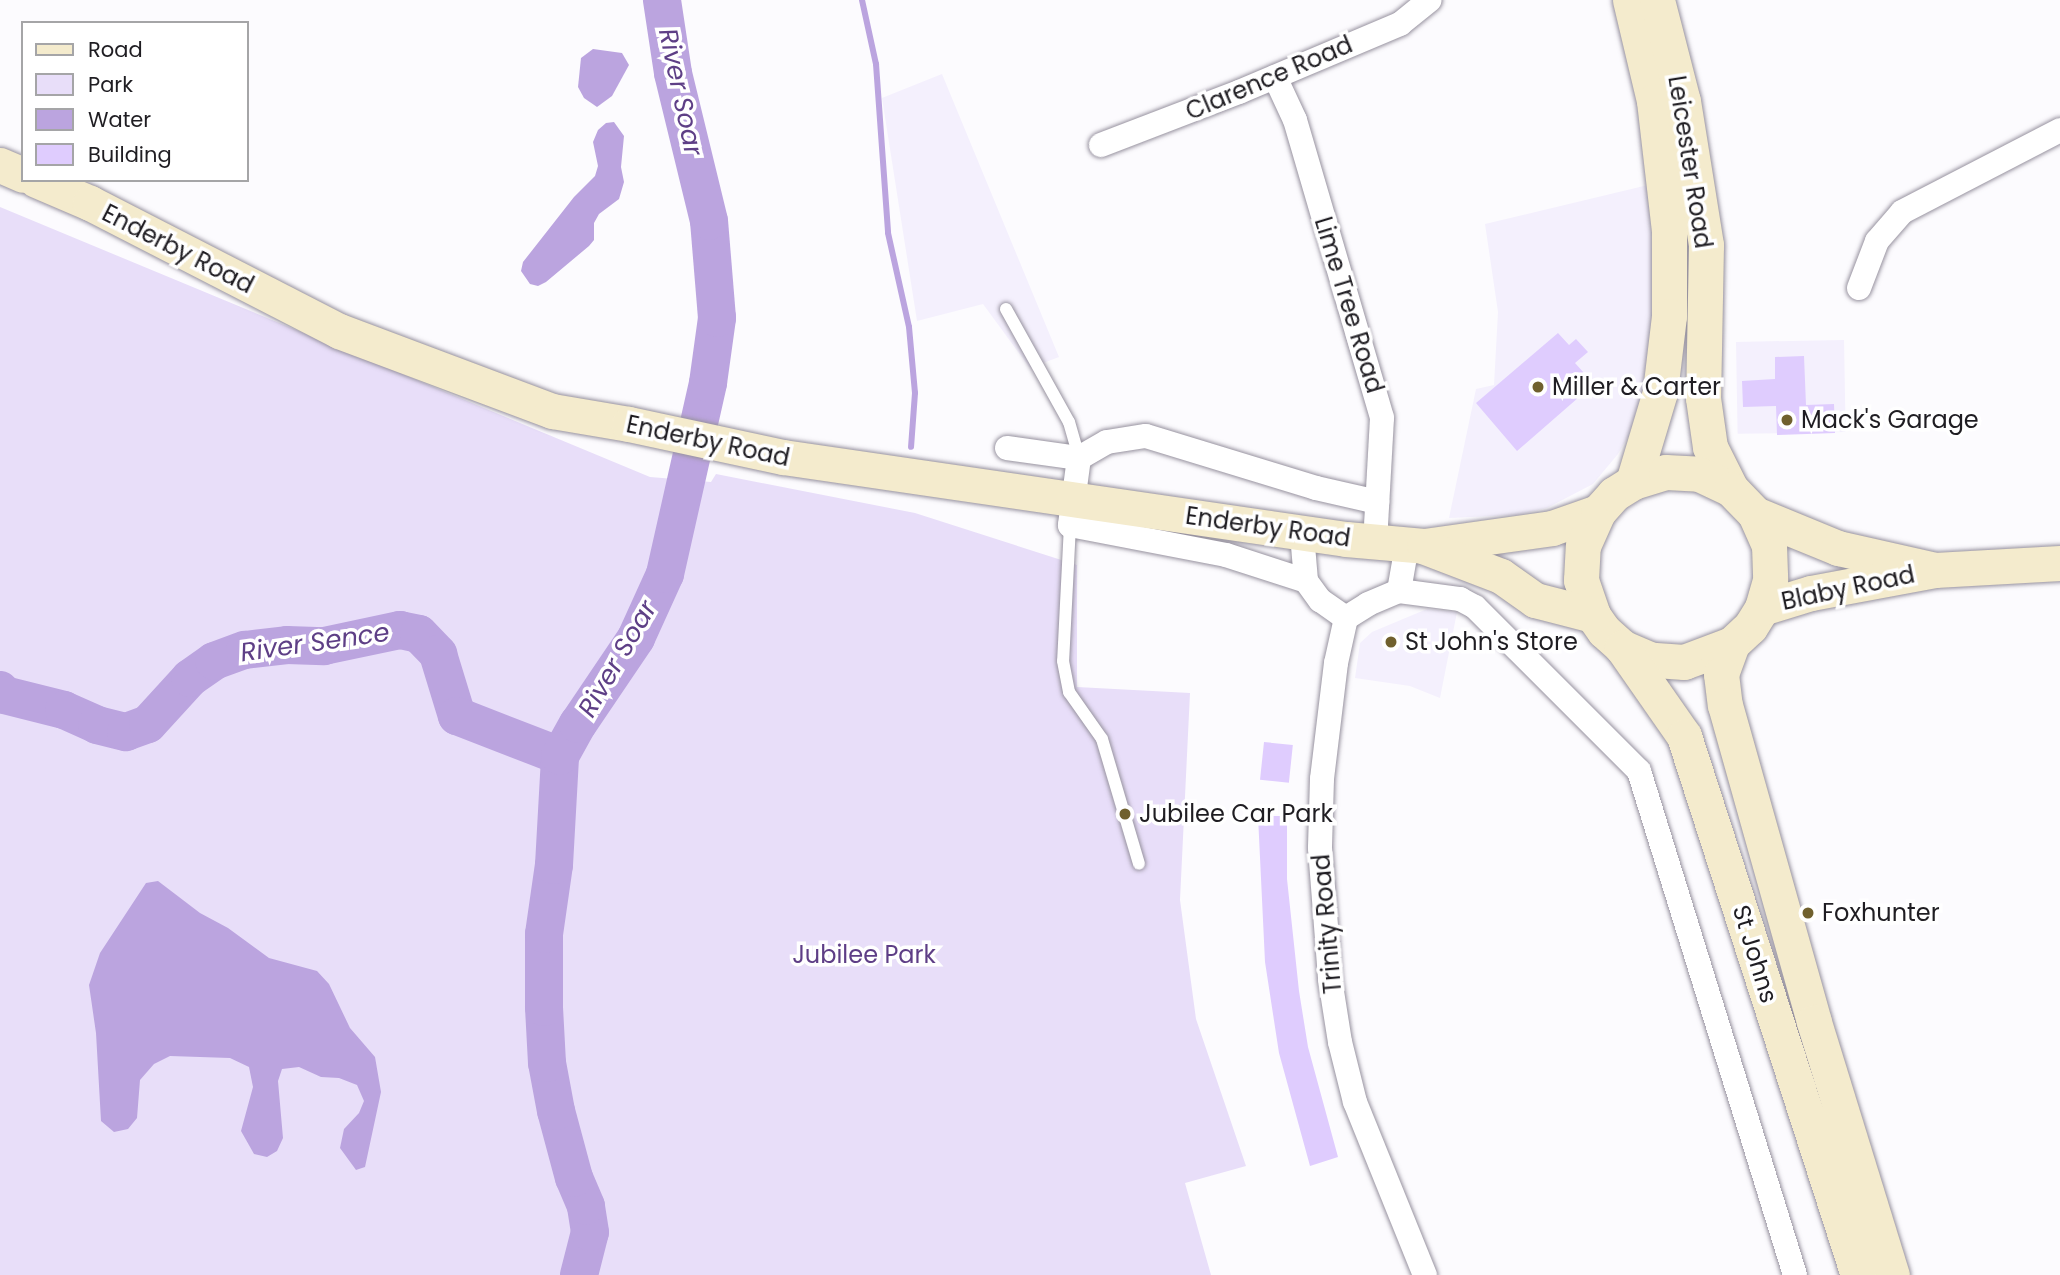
<!DOCTYPE html>
<style>
body{margin:0}
#map{position:relative;width:2060px;height:1275px;overflow:hidden;background:#fcfbfe;font-family:Poppins,sans-serif}
div>[style]{position:absolute}
[style*='--x']{left:calc(var(--x)*1px);top:calc(var(--y)*1px);width:calc(var(--w)*1px);rotate:calc(var(--a)*1deg)}
.built>*{inset:0;background:#f4f0fd;transform-origin:0 0}
.green>*{inset:0;background:#e8def9}
.water>*{inset:0;background:#bba4df}
.stream>*{height:6px;margin:-3px;padding:0 3px;transform-origin:3px;border-radius:3px;background:#bba4df}
.river>*{height:38px;margin:-19px;padding:0 19px;transform-origin:19px;border-radius:19px;background:#bba4df}
.building>*{inset:0;background:#dfccfe;transform-origin:0 0}
.roads{filter:drop-shadow(0 0 2px #97929f) drop-shadow(0 0 2px #97929f)}
.service>*{height:12px;margin:-6px;padding:0 6px;transform-origin:6px;border-radius:6px;background:#fff}
.minor>*{height:24px;margin:-12px;padding:0 12px;transform-origin:12px;border-radius:12px;background:#fff}
.secondary>*{height:35px;margin:-17.5px;padding:0 17.5px;transform-origin:17.5px;border-radius:17.5px;background:#f4ebcd}
.dots>*{width:19px;height:19px;translate:-50% -50%;box-sizing:border-box;border:4px solid #fff;border-radius:50%}
span{translate:-50% -50%;white-space:nowrap;text-align:center;line-height:1.15;-webkit-text-stroke:7px #fff;paint-order:stroke}
.street-label{font-size:24px;color:#1f1d22}
.poi-label{font-size:24px;color:#1f1d22}
.left{translate:0 -50%;text-align:left}
.park-label{font-size:24px;color:#5e3e86}
.water-label{font-size:26px;color:#5e3f86;font-style:italic}
.legend{position:absolute;left:21px;top:21px;width:228px;height:161px;box-sizing:border-box;background:#fff;border:2px solid #a5a5a7;margin:0;padding:9px 12px;list-style:none;font-size:21px;color:#1f1d22}
.legend li{display:flex;align-items:center;gap:14px;height:35px}
.legend b{width:35px;border:2px solid #a5a5a7}
</style>
<div id="map">
<div class="built">
<div style="clip-path:polygon(942px 74px,1059px 357px,1030px 368px,983px 304px,917px 321px,882px 98px)"></div>
<div style="clip-path:polygon(1648px 185px,1654px 283px,1651px 331px,1641px 398px,1629px 435px,1618px 454px,1593px 484px,1547px 508px,1516px 515px,1449px 518px,1476px 389px,1494px 385px,1498px 312px,1485px 224px)"></div>
<div style="left:1844px;top:340px;width:92px;height:108px;rotate:89deg"></div>
<div style="clip-path:polygon(1427px 609px,1457px 612px,1440px 698px,1410px 686px,1355px 678px,1360px 643px,1372px 632px)"></div>
</div>
<div class="green">
<div style="clip-path:polygon(0 207px,650px 477px,711px 482px,716px 474px,915px 513px,1077px 565px,1077px 687px,1190px 693px,1180px 900px,1196px 1019px,1246px 1166px,1185px 1183px,1211px 1275px,0 1275px)"></div>
</div>
<div class="water">
<div style="clip-path:polygon(593px 49px,622px 53px,629px 65px,612px 96px,597px 107px,584px 98px,578px 87px,581px 58px)"></div>
<div style="clip-path:polygon(614px 122px,624px 136px,621px 167px,624px 182px,619px 199px,599px 214px,594px 223px,594px 240px,589px 246px,546px 282px,538px 286px,530px 284px,521px 271px,523px 262px,574px 197px,595px 176px,598px 166px,593px 142px,598px 130px,606px 123px)"></div>
<div style="clip-path:polygon(158px 881px,200px 913px,228px 928px,269px 958px,317px 971px,329px 984px,350px 1028px,375px 1057px,381px 1092px,365px 1167px,356px 1170px,340px 1148px,344px 1129px,359px 1113px,364px 1101px,357px 1085px,339px 1078px,321px 1077px,299px 1067px,282px 1069px,278px 1081px,283px 1138px,277px 1151px,267px 1157px,254px 1154px,241px 1131px,253px 1087px,249px 1067px,230px 1058px,170px 1056px,154px 1064px,140px 1080px,137px 1118px,128px 1129px,114px 1132px,101px 1121px,96px 1033px,89px 985px,100px 953px,146px 883px)"></div>
</div>
<div class="stream">
<div style="--x:862;--y:0;--w:66;--a:77.7"></div>
<div style="--x:876;--y:64;--w:169;--a:85.9"></div>
<div style="--x:888;--y:233;--w:96;--a:77.4"></div>
<div style="--x:909;--y:327;--w:66;--a:84.8"></div>
<div style="--x:915;--y:393;--w:54;--a:94.2"></div>
</div>
<div class="river">
<div style="--x:0;--y:690;--w:6;--a:51"></div>
<div style="--x:4;--y:695;--w:62;--a:14"></div>
<div style="--x:64;--y:710;--w:36;--a:24"></div>
<div style="--x:97;--y:725;--w:30;--a:14"></div>
<div style="--x:126;--y:732;--w:23;--a:-20"></div>
<div style="--x:148;--y:724;--w:62;--a:-47.6"></div>
<div style="--x:190;--y:678;--w:29;--a:-35"></div>
<div style="--x:214;--y:661;--w:33;--a:-20"></div>
<div style="--x:245;--y:650;--w:42;--a:-6.8"></div>
<div style="--x:287;--y:645;--w:37;--a:2"></div>
<div style="--x:324;--y:646;--w:78;--a:-11.9"></div>
<div style="--x:400;--y:630;--w:19;--a:12"></div>
<div style="--x:419;--y:634;--w:28;--a:46"></div>
<div style="--x:438;--y:654;--w:65;--a:73"></div>
<div style="--x:457;--y:716;--w:110;--a:21.2"></div>
<div style="--x:579;--y:1275;--w:44;--a:-75.7"></div>
<div style="--x:590;--y:1232;--w:26;--a:-99"></div>
<div style="--x:586;--y:1206;--w:30;--a:-113"></div>
<div style="--x:574;--y:1178;--w:69;--a:-105"></div>
<div style="--x:556;--y:1111;--w:49;--a:-100.6"></div>
<div style="--x:547;--y:1063;--w:56;--a:-93.1"></div>
<div style="--x:544;--y:1007;--w:73;--a:-90"></div>
<div style="--x:544;--y:934;--w:70;--a:-81.8"></div>
<div style="--x:554;--y:865;--w:109;--a:-86.8"></div>
<div style="--x:560;--y:756;--w:37;--a:-61"></div>
<div style="--x:578;--y:724;--w:104;--a:-56"></div>
<div style="--x:636;--y:638;--w:70;--a:-65.6"></div>
<div style="--x:665;--y:574;--w:196;--a:-77.3"></div>
<div style="--x:708;--y:383;--w:66;--a:-82.1"></div>
<div style="--x:717;--y:318;--w:97;--a:-94.7"></div>
<div style="--x:709;--y:221;--w:152;--a:-103.7"></div>
<div style="--x:673;--y:73;--w:74;--a:-98.6"></div>
</div>
<div class="building">
<div style="clip-path:polygon(1558px 333px,1569px 345px,1576px 339px,1588px 352px,1575px 363px,1594px 384px,1517px 451px,1476px 403px)"></div>
<div style="clip-path:polygon(1804px 356px,1806px 405px,1834px 404px,1835px 433px,1777px 435px,1776px 406px,1743px 407px,1742px 381px,1775px 379px,1775px 357px)"></div>
<div style="left:1264px;top:742px;width:29px;height:38px;rotate:6deg"></div>
<div style="clip-path:polygon(1258px 816px,1287px 816px,1287px 879px,1299px 991px,1308px 1047px,1338px 1157px,1310px 1166px,1279px 1053px,1265px 962px)"></div>
</div>
<div class="roads">
<div class="service">
<div style="--x:1006;--y:309;--w:129;--a:60.9"></div>
<div style="--x:1069;--y:422;--w:37;--a:74"></div>
<div style="--x:1070;--y:525;--w:136;--a:92.9"></div>
<div style="--x:1063;--y:661;--w:32;--a:79"></div>
<div style="--x:1069;--y:692;--w:57;--a:54.9"></div>
<div style="--x:1102;--y:739;--w:130;--a:73.5"></div>
</div>
<div class="minor">
<div style="--x:1275;--y:77;--w:47;--a:65.1"></div>
<div style="--x:1295;--y:120;--w:310;--a:73.7"></div>
<div style="--x:1382;--y:418;--w:124;--a:93.2"></div>
<div style="--x:1101;--y:145;--w:148;--a:-21"></div>
<div style="--x:1239;--y:92;--w:175;--a:-22.9"></div>
<div style="--x:1400;--y:24;--w:38;--a:-39"></div>
<div style="--x:1859;--y:288;--w:50;--a:-69"></div>
<div style="--x:1877;--y:241;--w:38;--a:-49"></div>
<div style="--x:1902;--y:212;--w:178;--a:-27.4"></div>
<div style="--x:1007;--y:448;--w:73;--a:7.9"></div>
<div style="--x:1079;--y:458;--w:32;--a:-30"></div>
<div style="--x:1107;--y:442;--w:39;--a:-9"></div>
<div style="--x:1146;--y:436;--w:178;--a:17"></div>
<div style="--x:1316;--y:488;--w:63;--a:12.9"></div>
<div style="--x:1079;--y:458;--w:68;--a:97.7"></div>
<div style="--x:1070;--y:525;--w:159;--a:10.9"></div>
<div style="--x:1226;--y:555;--w:84;--a:18"></div>
<div style="--x:1302;--y:534;--w:47;--a:85.1"></div>
<div style="--x:1306;--y:581;--w:24;--a:54"></div>
<div style="--x:1320;--y:600;--w:32;--a:35"></div>
<div style="--x:1399;--y:591;--w:47;--a:-80.1"></div>
<div style="--x:1346;--y:618;--w:26;--a:-32"></div>
<div style="--x:1368;--y:604;--w:34;--a:-23"></div>
<div style="--x:1399;--y:591;--w:62;--a:7.5"></div>
<div style="--x:1460;--y:599;--w:17;--a:28"></div>
<div style="--x:1475;--y:607;--w:232;--a:45"></div>
<div style="--x:1639;--y:771;--w:528;--a:72.8"></div>
<div style="--x:1346;--y:618;--w:46;--a:102.5"></div>
<div style="--x:1336;--y:663;--w:117;--a:96.9"></div>
<div style="--x:1322;--y:779;--w:69;--a:91.7"></div>
<div style="--x:1320;--y:848;--w:131;--a:85.6"></div>
<div style="--x:1330;--y:979;--w:64;--a:81"></div>
<div style="--x:1340;--y:1042;--w:62;--a:76"></div>
<div style="--x:1355;--y:1102;--w:187;--a:68"></div>
</div>
<div class="secondary">
<div style="--x:1630;--y:0;--w:104;--a:76.6"></div>
<div style="--x:1654;--y:101;--w:131;--a:83.4"></div>
<div style="--x:1669;--y:231;--w:85;--a:90"></div>
<div style="--x:1669;--y:316;--w:77;--a:96.8"></div>
<div style="--x:1660;--y:392;--w:94;--a:106.7"></div>
<div style="--x:1657;--y:0;--w:104;--a:75.6"></div>
<div style="--x:1683;--y:101;--w:146;--a:80.9"></div>
<div style="--x:1706;--y:245;--w:153;--a:91.1"></div>
<div style="--x:1703;--y:398;--w:49;--a:81.9"></div>
<div style="--x:1710;--y:447;--w:47;--a:63.4"></div>
<div style="--x:0;--y:165;--w:25;--a:23"></div>
<div style="--x:36;--y:180;--w:59;--a:23.1"></div>
<div style="--x:90;--y:203;--w:280;--a:27.2"></div>
<div style="--x:339;--y:331;--w:228;--a:20.6"></div>
<div style="--x:552;--y:411;--w:78;--a:9.6"></div>
<div style="--x:629;--y:424;--w:157;--a:12.1"></div>
<div style="--x:783;--y:457;--w:569;--a:8.29"></div>
<div style="--x:1346;--y:539;--w:78;--a:5.1"></div>
<div style="--x:1424;--y:546;--w:129;--a:-8"></div>
<div style="--x:1552;--y:528;--w:49;--a:-19.2"></div>
<div style="--x:1755;--y:514;--w:34;--a:66"></div>
<div style="--x:1769;--y:545;--w:35;--a:88"></div>
<div style="--x:1770;--y:580;--w:29;--a:106"></div>
<div style="--x:1762;--y:608;--w:22;--a:122"></div>
<div style="--x:1750;--y:627;--w:25;--a:137"></div>
<div style="--x:1732;--y:644;--w:51;--a:159.4"></div>
<div style="--x:1684;--y:662;--w:32;--a:-176"></div>
<div style="--x:1652;--y:660;--w:33;--a:-157"></div>
<div style="--x:1622;--y:647;--w:24;--a:-138"></div>
<div style="--x:1604;--y:631;--w:19;--a:-125"></div>
<div style="--x:1593;--y:615;--w:37;--a:-109"></div>
<div style="--x:1581;--y:580;--w:34;--a:-87"></div>
<div style="--x:1583;--y:546;--w:37;--a:-66"></div>
<div style="--x:1598;--y:512;--w:24;--a:-48"></div>
<div style="--x:1614;--y:494;--w:22;--a:-32"></div>
<div style="--x:1633;--y:482;--w:34;--a:-17"></div>
<div style="--x:1666;--y:472;--w:33;--a:3"></div>
<div style="--x:1699;--y:474;--w:35;--a:25"></div>
<div style="--x:1731;--y:489;--w:35;--a:46"></div>
<div style="--x:1755;--y:514;--w:90;--a:22.3"></div>
<div style="--x:1838;--y:548;--w:99;--a:12.8"></div>
<div style="--x:1425;--y:547;--w:81;--a:20.9"></div>
<div style="--x:1501;--y:576;--w:42;--a:35.2"></div>
<div style="--x:1535;--y:600;--w:60;--a:14.5"></div>
<div style="--x:1762;--y:608;--w:51;--a:-17"></div>
<div style="--x:1811;--y:593;--w:126;--a:-10.5"></div>
<div style="--x:1935;--y:570;--w:125;--a:-3.2"></div>
<div style="--x:1732;--y:644;--w:32;--a:110"></div>
<div style="--x:1721;--y:674;--w:31;--a:83"></div>
<div style="--x:1725;--y:705;--w:329;--a:74.3"></div>
<div style="--x:1814;--y:1022;--w:265;--a:72.9"></div>
<div style="--x:1622;--y:647;--w:108;--a:55.1"></div>
<div style="--x:1684;--y:736;--w:566;--a:72.11"></div>
</div>
</div>
<div class="dots">
<div style="left:1538px;top:387px;background:#70602e"></div>
<div style="left:1787px;top:420px;background:#70602e"></div>
<div style="left:1391px;top:642px;background:#70602e"></div>
<div style="left:1125px;top:814px;background:#70602e"></div>
<div style="left:1808px;top:913px;background:#70602e"></div>
</div>
<div class="street-label">
<span style="left:1269px;top:78px;rotate:-23deg">Clarence Road</span>
<span style="left:1690px;top:162px;rotate:81deg">Leicester Road</span>
<span style="left:178px;top:249px;rotate:27deg">Enderby Road</span>
<span style="left:1349px;top:305px;rotate:73deg">Lime Tree Road</span>
<span style="left:708px;top:441px;rotate:12deg">Enderby Road</span>
<span style="left:1268px;top:527px;rotate:8deg">Enderby Road</span>
<span style="left:1848px;top:588px;rotate:-12deg">Blaby Road</span>
<span style="left:1327px;top:924px;rotate:-95deg">Trinity Road</span>
<span style="left:1755px;top:954px;rotate:73deg">St Johns</span>
</div>
<div class="poi-label">
<span class="left" style="left:1552px;top:387px">Miller &amp; Carter</span>
<span class="left" style="left:1801px;top:420px">Mack's Garage</span>
<span class="left" style="left:1405px;top:642px">St John's Store</span>
<span class="left" style="left:1139px;top:814px">Jubilee Car Park</span>
<span class="left" style="left:1822px;top:913px">Foxhunter</span>
</div>
<div class="park-label">
<span style="left:864px;top:955px">Jubilee Park</span>
</div>
<div class="water-label">
<span style="left:680px;top:92px;rotate:78deg">River Soar</span>
<span style="left:315px;top:643px;rotate:-8deg">River Sence</span>
<span style="left:618px;top:659px;rotate:-60deg">River Soar</span>
</div>
<ul class="legend">
<li><b style="height:9px;background:#f4ebcd"></b>Road</li>
<li><b style="height:19px;background:#e8def9"></b>Park</li>
<li><b style="height:19px;background:#bba4df"></b>Water</li>
<li><b style="height:19px;background:#dfccfe"></b>Building</li>
</ul>
</div>
